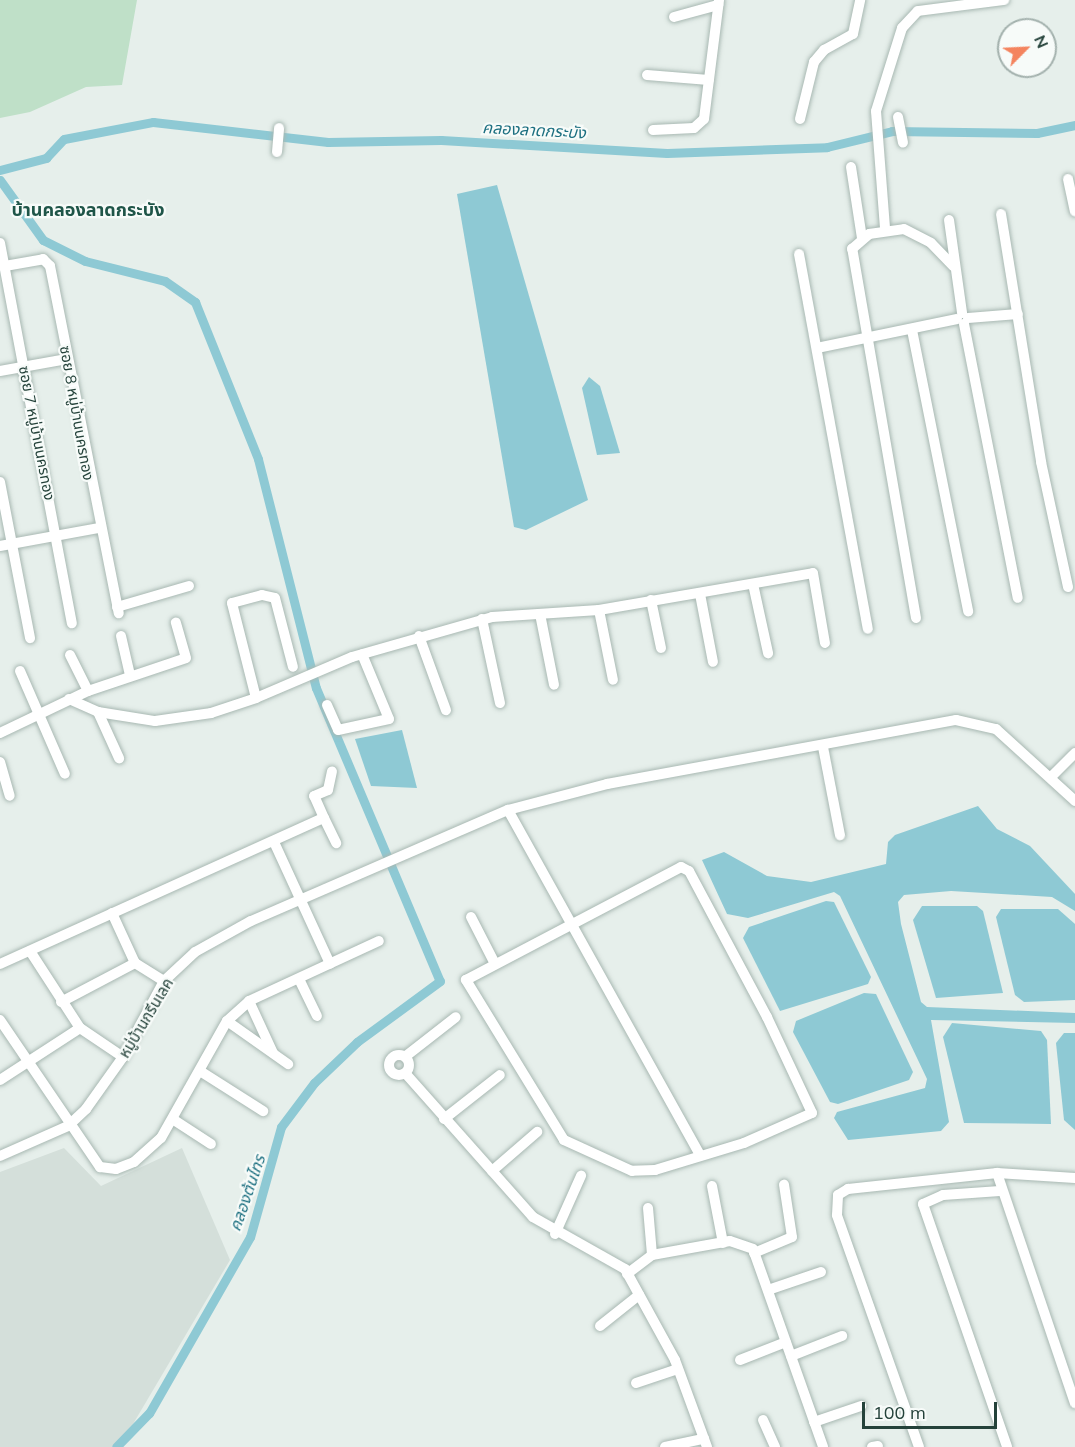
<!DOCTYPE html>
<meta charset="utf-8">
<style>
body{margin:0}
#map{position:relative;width:1075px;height:1447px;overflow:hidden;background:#e6efeb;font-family:Mulish,"Noto Sans Thai",sans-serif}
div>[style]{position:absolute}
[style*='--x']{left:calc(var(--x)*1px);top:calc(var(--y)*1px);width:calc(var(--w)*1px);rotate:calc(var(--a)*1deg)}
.built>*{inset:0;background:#d4dfda}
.green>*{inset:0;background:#bfe0c8}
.water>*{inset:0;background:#8ec9d4}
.canal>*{height:9px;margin:-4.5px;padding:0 4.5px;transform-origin:4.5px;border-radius:4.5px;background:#8ec9d4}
.roads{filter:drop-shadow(0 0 2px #a8b8b2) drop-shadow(0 0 2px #a8b8b2)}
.street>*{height:10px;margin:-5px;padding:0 5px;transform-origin:5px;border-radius:5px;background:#fff}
.street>.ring{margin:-5px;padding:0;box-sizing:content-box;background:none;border:10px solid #fff;border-radius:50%}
span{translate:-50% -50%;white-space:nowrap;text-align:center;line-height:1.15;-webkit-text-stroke:4.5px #f7fbf9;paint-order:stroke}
.street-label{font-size:15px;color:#24423a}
.water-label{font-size:16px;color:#1c6f80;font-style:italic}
.quarter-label{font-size:18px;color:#1f5548;font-weight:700}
.north{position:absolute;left:997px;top:18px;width:60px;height:60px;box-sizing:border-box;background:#f7fbf9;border:2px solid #a3b1ad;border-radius:50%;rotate:66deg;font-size:16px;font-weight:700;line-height:24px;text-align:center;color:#24423a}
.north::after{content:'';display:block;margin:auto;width:21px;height:27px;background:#f4845f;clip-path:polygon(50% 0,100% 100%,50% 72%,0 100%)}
.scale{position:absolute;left:862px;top:1402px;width:135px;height:27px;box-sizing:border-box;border:3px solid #24423a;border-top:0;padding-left:8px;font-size:18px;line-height:21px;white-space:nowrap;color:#24423a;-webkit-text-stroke:4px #f7fbf9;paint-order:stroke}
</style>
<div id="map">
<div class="built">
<div style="clip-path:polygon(64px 1148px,101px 1186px,182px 1148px,230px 1260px,133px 1424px,113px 1447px,0 1447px,0 1172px)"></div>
</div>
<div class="green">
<div style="clip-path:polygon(0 0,137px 0,122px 85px,86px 87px,30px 112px,0 118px)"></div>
</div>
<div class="water">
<div style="clip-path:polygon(497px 185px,588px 500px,526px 530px,514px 527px,457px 194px)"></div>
<div style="clip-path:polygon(589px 377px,600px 386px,620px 453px,597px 455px,582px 388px)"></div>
<div style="clip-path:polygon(402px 730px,417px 788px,371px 786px,355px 739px)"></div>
<div style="clip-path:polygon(978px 806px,997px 829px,1030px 846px,1075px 894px,1075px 911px,1052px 897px,951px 891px,904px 895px,898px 902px,901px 924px,921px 1002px,927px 1007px,1075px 1013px,1075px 1023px,931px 1020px,949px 1122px,941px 1131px,848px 1140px,834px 1118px,837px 1112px,925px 1088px,927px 1079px,840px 896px,834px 892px,748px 918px,727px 914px,702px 860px,724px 852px,767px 876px,811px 882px,886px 864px,888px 842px,895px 835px)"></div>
<div style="clip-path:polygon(826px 901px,834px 902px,871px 977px,868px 984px,780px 1011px,743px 938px,749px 927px)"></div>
<div style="clip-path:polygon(922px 906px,977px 906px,983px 911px,1003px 993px,936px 998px,913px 920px)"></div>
<div style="clip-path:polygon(1001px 909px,1058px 909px,1075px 924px,1075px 1000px,1024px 1002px,1015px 995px,996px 917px)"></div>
<div style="clip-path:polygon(864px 993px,876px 994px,913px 1072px,909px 1080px,838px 1104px,830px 1102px,793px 1032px,796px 1021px)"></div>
<div style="clip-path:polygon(952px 1023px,1041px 1031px,1047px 1040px,1051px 1124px,964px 1123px,943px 1037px)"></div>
<div style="clip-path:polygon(1064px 1033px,1075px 1033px,1075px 1130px,1064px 1120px,1056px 1043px)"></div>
</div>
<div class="canal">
<div style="--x:0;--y:170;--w:48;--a:-14.6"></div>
<div style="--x:46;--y:158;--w:26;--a:-47"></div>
<div style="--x:64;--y:139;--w:91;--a:-10.8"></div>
<div style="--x:153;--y:122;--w:176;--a:6.5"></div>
<div style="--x:328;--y:142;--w:113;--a:-1"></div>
<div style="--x:441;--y:140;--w:226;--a:3.3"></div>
<div style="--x:667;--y:153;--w:160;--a:-2.1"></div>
<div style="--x:827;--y:147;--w:67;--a:-13.8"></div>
<div style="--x:892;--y:131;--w:145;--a:0.8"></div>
<div style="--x:1037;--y:133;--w:39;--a:-12"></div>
<div style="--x:0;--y:180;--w:74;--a:54.4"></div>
<div style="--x:43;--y:240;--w:47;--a:26.6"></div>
<div style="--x:85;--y:261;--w:82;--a:14"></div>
<div style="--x:165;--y:281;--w:37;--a:35"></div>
<div style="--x:195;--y:302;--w:169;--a:68.1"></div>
<div style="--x:258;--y:459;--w:236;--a:75.8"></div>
<div style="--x:316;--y:688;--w:318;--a:67.1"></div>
<div style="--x:440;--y:981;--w:103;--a:143.7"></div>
<div style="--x:357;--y:1042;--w:59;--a:136.4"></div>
<div style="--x:314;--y:1083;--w:55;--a:126.9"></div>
<div style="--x:281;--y:1127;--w:114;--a:105.7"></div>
<div style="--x:250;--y:1237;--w:203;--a:119.8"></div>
<div style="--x:149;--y:1413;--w:47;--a:134.1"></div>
</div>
<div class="roads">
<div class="street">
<div style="--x:674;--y:17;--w:46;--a:-15.3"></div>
<div style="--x:647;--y:75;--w:62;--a:4.6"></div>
<div style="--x:898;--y:117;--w:26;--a:79"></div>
<div style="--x:800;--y:119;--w:59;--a:-76.2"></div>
<div style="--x:814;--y:62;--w:16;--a:-50"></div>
<div style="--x:824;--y:50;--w:33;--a:-29"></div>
<div style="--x:853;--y:34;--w:35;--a:-78"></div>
<div style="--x:653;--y:130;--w:41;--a:-2.8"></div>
<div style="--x:694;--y:128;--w:13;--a:-42"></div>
<div style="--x:704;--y:119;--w:120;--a:-82.8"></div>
<div style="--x:277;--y:152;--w:24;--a:-85"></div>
<div style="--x:851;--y:167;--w:72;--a:81.2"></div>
<div style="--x:1068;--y:179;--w:33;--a:78"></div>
<div style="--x:1001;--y:214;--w:251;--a:80.8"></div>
<div style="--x:1041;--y:462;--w:128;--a:77.8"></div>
<div style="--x:949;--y:220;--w:94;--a:82"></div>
<div style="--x:885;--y:228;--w:117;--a:-94.4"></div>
<div style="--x:876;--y:111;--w:87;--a:-72.6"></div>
<div style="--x:902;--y:28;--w:23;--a:-47"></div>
<div style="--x:918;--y:11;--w:87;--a:-7.3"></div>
<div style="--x:0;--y:243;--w:387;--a:79.3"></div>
<div style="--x:799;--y:254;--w:381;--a:79.6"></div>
<div style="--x:5;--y:266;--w:39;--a:-10"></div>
<div style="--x:43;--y:259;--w:10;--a:45"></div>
<div style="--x:50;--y:266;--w:354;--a:78.8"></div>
<div style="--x:968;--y:318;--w:50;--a:-4.6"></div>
<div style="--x:964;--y:324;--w:279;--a:78.9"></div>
<div style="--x:912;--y:330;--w:287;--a:78.7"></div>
<div style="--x:817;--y:348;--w:143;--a:-11.7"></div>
<div style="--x:0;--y:371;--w:68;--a:-10.2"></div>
<div style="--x:0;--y:482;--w:159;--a:79.1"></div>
<div style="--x:0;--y:546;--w:101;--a:-10.3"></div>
<div style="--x:753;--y:584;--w:71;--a:77.7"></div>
<div style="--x:700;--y:594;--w:69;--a:79.2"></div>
<div style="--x:651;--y:600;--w:49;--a:78.2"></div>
<div style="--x:117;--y:607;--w:75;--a:-16.3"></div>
<div style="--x:599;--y:610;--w:71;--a:78.7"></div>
<div style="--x:540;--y:614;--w:72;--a:78.8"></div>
<div style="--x:916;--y:618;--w:375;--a:-99.8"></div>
<div style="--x:852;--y:249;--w:23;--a:-41"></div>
<div style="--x:869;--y:234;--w:35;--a:-8"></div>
<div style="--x:904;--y:229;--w:30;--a:27"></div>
<div style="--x:931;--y:243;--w:32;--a:46"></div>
<div style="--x:482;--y:619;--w:86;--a:77.9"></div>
<div style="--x:121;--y:636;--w:39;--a:77"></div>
<div style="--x:419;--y:636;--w:79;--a:70"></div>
<div style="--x:70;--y:655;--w:40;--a:63.4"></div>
<div style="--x:88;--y:691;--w:103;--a:-18.6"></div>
<div style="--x:186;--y:658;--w:37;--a:-106"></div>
<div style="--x:20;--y:671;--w:112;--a:66.4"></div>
<div style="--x:256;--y:698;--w:104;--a:-23.1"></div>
<div style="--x:352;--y:657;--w:146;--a:-15.9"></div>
<div style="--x:492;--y:617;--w:107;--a:-3.7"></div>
<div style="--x:599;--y:610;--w:217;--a:-9.8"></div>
<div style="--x:813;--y:573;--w:71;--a:80.3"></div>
<div style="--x:69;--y:699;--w:32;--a:24"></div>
<div style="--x:98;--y:712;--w:58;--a:9"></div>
<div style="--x:155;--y:721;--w:57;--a:-8.1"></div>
<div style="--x:211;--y:713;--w:47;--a:-18.4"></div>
<div style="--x:256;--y:698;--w:98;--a:-104.2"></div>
<div style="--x:232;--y:603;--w:31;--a:-15"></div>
<div style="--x:262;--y:595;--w:13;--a:13"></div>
<div style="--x:275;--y:598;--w:71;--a:75.4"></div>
<div style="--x:327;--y:705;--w:27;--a:66"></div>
<div style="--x:338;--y:730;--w:52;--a:-12.2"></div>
<div style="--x:389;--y:719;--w:70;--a:-112.6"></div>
<div style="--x:98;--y:712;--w:51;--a:65.5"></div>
<div style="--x:0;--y:733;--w:98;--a:-25.5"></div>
<div style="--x:823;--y:747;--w:90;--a:79.1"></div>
<div style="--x:0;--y:762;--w:35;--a:74"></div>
<div style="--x:1051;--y:777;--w:34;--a:-45"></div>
<div style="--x:508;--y:810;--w:393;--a:60.9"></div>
<div style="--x:324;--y:818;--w:28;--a:64"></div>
<div style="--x:274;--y:842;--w:134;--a:65.3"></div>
<div style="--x:681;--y:867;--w:9;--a:27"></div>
<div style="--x:689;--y:871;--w:166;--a:61.9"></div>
<div style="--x:767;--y:1017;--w:106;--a:64.9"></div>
<div style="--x:812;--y:1113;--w:74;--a:156.2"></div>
<div style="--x:744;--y:1143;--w:93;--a:163.1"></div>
<div style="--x:655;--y:1170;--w:23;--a:178"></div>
<div style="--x:632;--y:1171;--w:75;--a:-155.5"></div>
<div style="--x:564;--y:1140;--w:188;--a:-121.5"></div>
<div style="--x:466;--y:980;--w:243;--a:-27.7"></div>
<div style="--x:112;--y:913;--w:55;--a:65.3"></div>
<div style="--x:135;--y:963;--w:34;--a:32"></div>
<div style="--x:471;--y:917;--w:51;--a:62.9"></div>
<div style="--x:30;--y:951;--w:92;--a:57"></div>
<div style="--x:80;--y:1028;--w:52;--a:34"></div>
<div style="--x:0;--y:964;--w:355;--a:-24.3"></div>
<div style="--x:324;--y:818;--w:24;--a:-114"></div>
<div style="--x:314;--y:796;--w:15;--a:-23"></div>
<div style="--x:328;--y:790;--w:19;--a:-78"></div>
<div style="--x:299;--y:979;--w:41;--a:64.1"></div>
<div style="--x:249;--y:1001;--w:57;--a:65.2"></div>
<div style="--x:61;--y:1002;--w:84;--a:-27.8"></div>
<div style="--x:0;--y:1020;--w:178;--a:55.8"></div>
<div style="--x:100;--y:1167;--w:16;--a:7"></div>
<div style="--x:116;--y:1169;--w:19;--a:-21"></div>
<div style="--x:134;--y:1162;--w:36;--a:-42"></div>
<div style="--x:161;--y:1138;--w:134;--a:-60.6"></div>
<div style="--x:227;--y:1021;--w:30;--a:-42"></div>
<div style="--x:249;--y:1001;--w:143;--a:-24.8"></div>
<div style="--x:227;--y:1021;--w:75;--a:35.2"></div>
<div class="ring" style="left:389px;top:1055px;width:10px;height:10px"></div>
<div style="--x:406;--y:1056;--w:63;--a:-38"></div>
<div style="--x:200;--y:1071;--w:75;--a:32.4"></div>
<div style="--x:406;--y:1074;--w:191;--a:48.4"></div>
<div style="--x:533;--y:1217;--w:106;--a:29.5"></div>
<div style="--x:625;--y:1269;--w:104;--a:61.2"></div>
<div style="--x:675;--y:1360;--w:93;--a:69.8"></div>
<div style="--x:0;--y:1080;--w:95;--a:-33"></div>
<div style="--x:444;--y:1119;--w:71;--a:-38.2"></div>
<div style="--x:174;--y:1120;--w:44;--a:33"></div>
<div style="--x:0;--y:1156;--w:74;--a:-23.8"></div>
<div style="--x:68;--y:1126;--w:25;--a:-43"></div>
<div style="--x:86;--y:1109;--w:64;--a:-54.6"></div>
<div style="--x:123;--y:1057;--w:86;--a:-61.7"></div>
<div style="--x:164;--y:981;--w:42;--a:-43.1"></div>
<div style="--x:195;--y:952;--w:64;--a:-29"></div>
<div style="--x:251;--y:921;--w:280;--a:-23.4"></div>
<div style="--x:508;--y:810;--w:102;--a:-14.7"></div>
<div style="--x:607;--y:784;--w:355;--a:-10.4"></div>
<div style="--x:956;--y:720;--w:41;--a:12.7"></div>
<div style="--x:996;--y:729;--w:107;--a:42.3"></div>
<div style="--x:492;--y:1171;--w:60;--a:-40.9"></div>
<div style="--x:997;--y:1173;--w:243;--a:71.3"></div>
<div style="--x:712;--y:1186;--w:58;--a:79.1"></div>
<div style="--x:1000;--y:1191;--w:57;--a:176"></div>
<div style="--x:943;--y:1195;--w:22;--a:156"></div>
<div style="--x:923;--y:1204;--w:257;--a:70.9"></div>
<div style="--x:648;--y:1208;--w:47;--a:85.1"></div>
<div style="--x:555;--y:1234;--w:64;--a:-65.9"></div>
<div style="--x:754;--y:1253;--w:41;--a:-22.8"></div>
<div style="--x:792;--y:1237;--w:53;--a:-98.7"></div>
<div style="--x:627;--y:1274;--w:31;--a:-37"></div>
<div style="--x:652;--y:1255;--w:79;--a:-10.2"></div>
<div style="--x:730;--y:1241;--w:24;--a:19"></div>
<div style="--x:753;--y:1249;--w:210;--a:70.5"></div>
<div style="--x:768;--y:1290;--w:56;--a:-18.8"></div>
<div style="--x:600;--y:1326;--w:50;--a:-38.5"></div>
<div style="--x:791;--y:1356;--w:55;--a:-21.4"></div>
<div style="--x:740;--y:1360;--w:49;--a:-21.4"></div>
<div style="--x:636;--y:1383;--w:44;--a:-18.4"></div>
<div style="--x:763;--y:1420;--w:30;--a:66"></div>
<div style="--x:814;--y:1422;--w:50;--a:-18.8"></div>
<div style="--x:665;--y:1447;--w:40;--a:-12"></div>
<div style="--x:872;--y:1447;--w:6;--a:-9"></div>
<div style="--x:919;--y:1447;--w:246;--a:-109.5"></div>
<div style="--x:837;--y:1215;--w:20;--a:-87"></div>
<div style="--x:838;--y:1195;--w:12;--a:-31"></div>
<div style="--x:848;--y:1189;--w:150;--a:-6.1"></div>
<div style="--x:997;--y:1173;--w:78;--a:3.7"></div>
</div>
</div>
<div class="street-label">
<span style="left:77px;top:413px;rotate:80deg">ซอย 8 หมู่บ้านนครทอง</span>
<span style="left:37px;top:433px;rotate:79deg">ซอย 7 หมู่บ้านนครทอง</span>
<span style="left:146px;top:1018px;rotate:-59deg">หมู่บ้านกรีนเลค</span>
</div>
<div class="water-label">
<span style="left:534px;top:130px;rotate:3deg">คลองลาดกระบัง</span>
<span style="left:247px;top:1193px;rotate:-71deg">คลองต้นไทร</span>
</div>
<div class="quarter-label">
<span style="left:88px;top:210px">บ้านคลองลาดกระบัง</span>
</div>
<div class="north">N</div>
<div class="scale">100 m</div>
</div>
